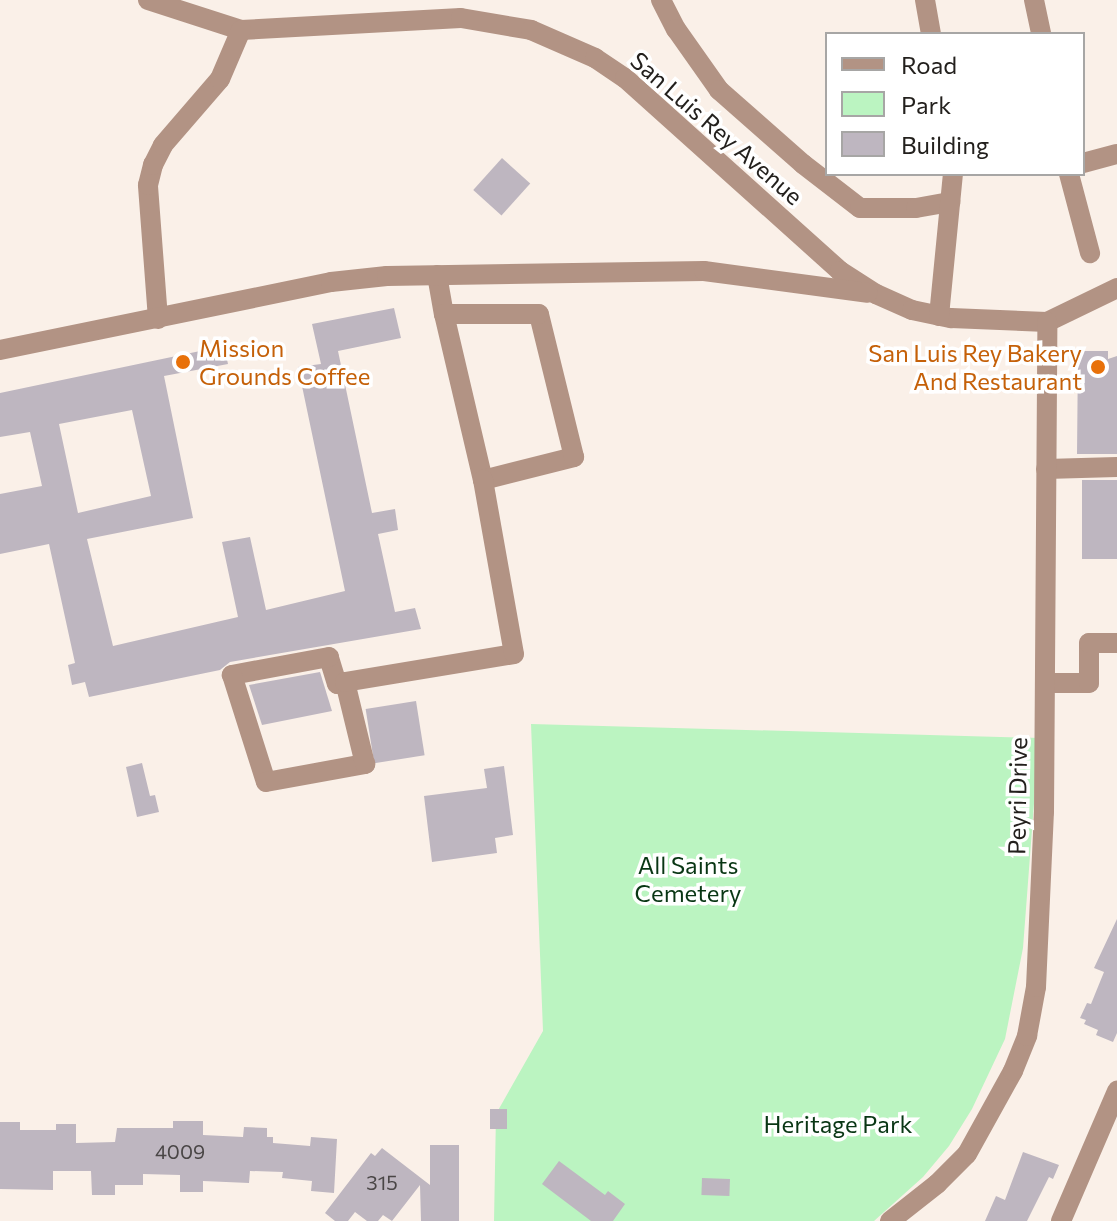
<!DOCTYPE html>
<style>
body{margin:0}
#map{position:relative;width:1117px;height:1221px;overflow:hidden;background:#faf0e8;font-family:Commissioner,sans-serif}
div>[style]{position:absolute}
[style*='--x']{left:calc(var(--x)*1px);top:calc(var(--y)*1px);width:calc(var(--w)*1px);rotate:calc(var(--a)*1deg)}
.green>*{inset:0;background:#bbf4c1}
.building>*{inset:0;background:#beb6c0;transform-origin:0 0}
.minor>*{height:20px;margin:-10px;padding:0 10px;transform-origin:10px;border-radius:10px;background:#b29384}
.dots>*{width:22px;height:22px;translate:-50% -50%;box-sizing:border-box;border:4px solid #fff;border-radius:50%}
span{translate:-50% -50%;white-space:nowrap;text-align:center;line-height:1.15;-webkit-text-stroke:7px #fff;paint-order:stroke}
.number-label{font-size:20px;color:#4a4646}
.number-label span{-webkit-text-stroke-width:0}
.street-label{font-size:24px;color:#23201d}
.food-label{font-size:24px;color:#c56008}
.left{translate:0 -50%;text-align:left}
.right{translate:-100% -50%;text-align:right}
.park-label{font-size:24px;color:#093614}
.legend{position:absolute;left:825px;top:32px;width:260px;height:144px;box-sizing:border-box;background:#fff;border:2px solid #a7a6a5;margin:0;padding:10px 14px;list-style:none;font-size:24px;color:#23201d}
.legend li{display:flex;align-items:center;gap:16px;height:40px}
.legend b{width:40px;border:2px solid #a7a6a5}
</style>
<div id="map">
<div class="green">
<div style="clip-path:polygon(531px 724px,1039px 738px,1023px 948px,1005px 1039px,972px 1109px,949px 1146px,923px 1177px,874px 1221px,494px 1221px,496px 1114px,543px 1031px)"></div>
</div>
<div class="building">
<div style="left:502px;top:158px;width:38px;height:43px;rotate:42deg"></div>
<div style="clip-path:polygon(evenodd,394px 308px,401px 338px,338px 351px,372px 513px,395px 509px,398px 530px,378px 534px,395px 612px,415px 608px,421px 629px,230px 662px,220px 670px,89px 697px,85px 682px,72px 685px,68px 665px,75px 663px,49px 544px,0 554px,0 494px,42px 486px,30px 432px,0 437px,0 393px,224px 346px,228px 364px,164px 376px,193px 518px,87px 539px,113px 646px,238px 617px,222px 542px,250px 537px,266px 610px,345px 591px,298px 367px,321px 364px,312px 324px,394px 308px,132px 410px,151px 496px,78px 513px,59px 424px,132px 410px)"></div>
<div style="clip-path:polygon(1078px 351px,1108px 351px,1108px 359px,1117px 356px,1117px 454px,1077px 454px)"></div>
<div style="left:1117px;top:480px;width:79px;height:35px;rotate:90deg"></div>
<div style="clip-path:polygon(320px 672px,332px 711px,262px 725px,249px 685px)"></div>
<div style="left:416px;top:701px;width:55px;height:51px;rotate:81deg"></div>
<div style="clip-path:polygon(142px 763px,150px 796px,155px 795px,159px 812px,137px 817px,126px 767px)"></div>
<div style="clip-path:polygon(504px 766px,513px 835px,495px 838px,497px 853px,432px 862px,424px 796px,487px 788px,484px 769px)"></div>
<div style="clip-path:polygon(1117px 919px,1117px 1033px,1113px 1042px,1096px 1035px,1098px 1030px,1084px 1024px,1086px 1020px,1080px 1018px,1087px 1003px,1091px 1004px,1104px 972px,1094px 968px)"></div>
<div style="left:490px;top:1109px;width:17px;height:20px"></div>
<div style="clip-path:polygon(173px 1121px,203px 1121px,203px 1135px,243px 1137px,244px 1127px,267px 1128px,267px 1137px,273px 1137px,273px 1143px,310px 1146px,311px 1137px,337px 1139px,334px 1193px,311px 1191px,312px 1181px,282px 1178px,283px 1172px,250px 1171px,249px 1183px,203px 1181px,203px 1192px,180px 1192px,180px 1175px,143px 1174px,143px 1185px,115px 1185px,115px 1195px,92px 1195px,91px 1171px,53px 1171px,53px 1190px,0 1189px,0 1122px,20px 1122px,20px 1130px,56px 1130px,56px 1124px,76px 1124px,76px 1143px,115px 1142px,117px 1128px,173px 1128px)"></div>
<div style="clip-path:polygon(430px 1145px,459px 1145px,459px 1221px,421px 1221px,420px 1185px,392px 1221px,383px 1215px,378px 1221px,367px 1221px,355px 1212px,348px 1221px,335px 1221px,325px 1213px,371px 1153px,375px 1156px,382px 1148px,430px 1185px)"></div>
<div style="clip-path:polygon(1023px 1152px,1059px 1165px,1053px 1179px,1049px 1177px,1027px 1221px,985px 1221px,996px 1196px,1005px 1200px)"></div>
<div style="clip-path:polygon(559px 1161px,605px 1195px,608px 1191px,625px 1204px,613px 1221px,591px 1221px,542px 1184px)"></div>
<div style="left:702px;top:1178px;width:28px;height:17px;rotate:2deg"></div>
</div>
<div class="minor">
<div style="--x:148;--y:0;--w:98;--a:17.9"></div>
<div style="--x:241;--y:30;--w:220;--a:-3.1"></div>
<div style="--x:461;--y:18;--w:71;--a:9.7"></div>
<div style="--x:531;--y:30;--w:70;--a:23.6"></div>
<div style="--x:595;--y:58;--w:36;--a:34"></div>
<div style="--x:625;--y:78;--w:289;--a:41.9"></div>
<div style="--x:840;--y:271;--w:43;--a:32.6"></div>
<div style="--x:876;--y:294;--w:39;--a:24"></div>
<div style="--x:912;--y:310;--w:40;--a:12"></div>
<div style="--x:951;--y:318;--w:96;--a:2.4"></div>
<div style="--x:661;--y:0;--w:33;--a:63"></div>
<div style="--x:676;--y:29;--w:75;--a:54.8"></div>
<div style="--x:719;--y:90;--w:112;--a:41.4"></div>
<div style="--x:803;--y:164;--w:72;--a:37.7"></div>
<div style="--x:860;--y:208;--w:56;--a:0"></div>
<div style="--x:916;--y:208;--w:35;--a:-10"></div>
<div style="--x:925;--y:0;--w:35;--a:80"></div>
<div style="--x:1034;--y:0;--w:35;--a:78"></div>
<div style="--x:1083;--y:163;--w:35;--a:-15"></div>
<div style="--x:1069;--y:174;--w:82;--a:75.1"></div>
<div style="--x:437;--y:275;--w:40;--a:80"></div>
<div style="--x:444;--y:314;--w:171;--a:76.8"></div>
<div style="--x:483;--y:480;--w:94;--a:-14.2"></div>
<div style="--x:574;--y:457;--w:147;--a:-103.8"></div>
<div style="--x:539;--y:314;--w:95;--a:180"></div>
<div style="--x:939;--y:316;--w:143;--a:-84.4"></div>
<div style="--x:158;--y:319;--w:134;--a:-94.3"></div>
<div style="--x:148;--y:185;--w:21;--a:-76"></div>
<div style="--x:153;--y:165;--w:22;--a:-63"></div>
<div style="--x:163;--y:145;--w:87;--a:-49.2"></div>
<div style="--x:220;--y:79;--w:53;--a:-66.8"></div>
<div style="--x:1047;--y:322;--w:78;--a:-25.9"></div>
<div style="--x:0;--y:350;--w:338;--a:-11.6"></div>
<div style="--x:331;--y:282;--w:56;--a:-6.1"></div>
<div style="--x:387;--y:276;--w:317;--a:-0.9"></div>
<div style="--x:704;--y:271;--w:165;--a:7.6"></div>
<div style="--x:1046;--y:469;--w:71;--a:-1.6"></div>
<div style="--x:345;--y:682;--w:8;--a:166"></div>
<div style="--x:337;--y:684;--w:28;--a:-107"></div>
<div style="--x:329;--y:657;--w:99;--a:169.5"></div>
<div style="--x:232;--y:675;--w:112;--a:72.4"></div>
<div style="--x:266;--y:782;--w:101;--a:-10.3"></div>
<div style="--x:365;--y:764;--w:84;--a:-103.7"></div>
<div style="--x:345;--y:682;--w:171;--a:-9.4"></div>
<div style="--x:514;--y:654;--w:177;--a:-100.1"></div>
<div style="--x:1045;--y:683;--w:44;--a:0"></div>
<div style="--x:1089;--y:683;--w:40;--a:-90"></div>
<div style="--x:1089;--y:643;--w:28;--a:0"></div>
<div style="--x:890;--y:1221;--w:60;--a:-38.2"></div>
<div style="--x:937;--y:1184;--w:42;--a:-45"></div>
<div style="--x:967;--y:1154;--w:95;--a:-61"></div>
<div style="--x:1013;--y:1071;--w:38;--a:-68"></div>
<div style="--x:1027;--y:1036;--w:50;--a:-79.6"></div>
<div style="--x:1036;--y:987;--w:175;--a:-87.4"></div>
<div style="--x:1044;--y:812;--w:490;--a:-89.6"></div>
<div style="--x:1061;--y:1221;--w:142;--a:-66.7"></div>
</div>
<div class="dots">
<div style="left:183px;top:362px;background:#e8710a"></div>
<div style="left:1098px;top:367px;background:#e8710a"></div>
</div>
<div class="number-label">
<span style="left:180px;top:1151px">4009</span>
<span style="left:382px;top:1182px">315</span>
</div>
<div class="street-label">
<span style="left:717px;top:128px;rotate:41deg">San Luis Rey Avenue</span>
<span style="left:1017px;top:796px;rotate:-89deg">Peyri Drive</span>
</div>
<div class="food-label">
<span class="left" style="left:199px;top:362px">Mission<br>Grounds Coffee</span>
<span class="right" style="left:1082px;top:367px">San Luis Rey Bakery<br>And Restaurant</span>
</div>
<div class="park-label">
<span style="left:688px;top:879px">All Saints<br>Cemetery</span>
<span style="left:838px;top:1124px">Heritage Park</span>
</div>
<ul class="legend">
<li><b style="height:10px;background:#b29384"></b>Road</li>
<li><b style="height:22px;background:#bbf4c1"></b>Park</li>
<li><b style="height:22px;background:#beb6c0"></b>Building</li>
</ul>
</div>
